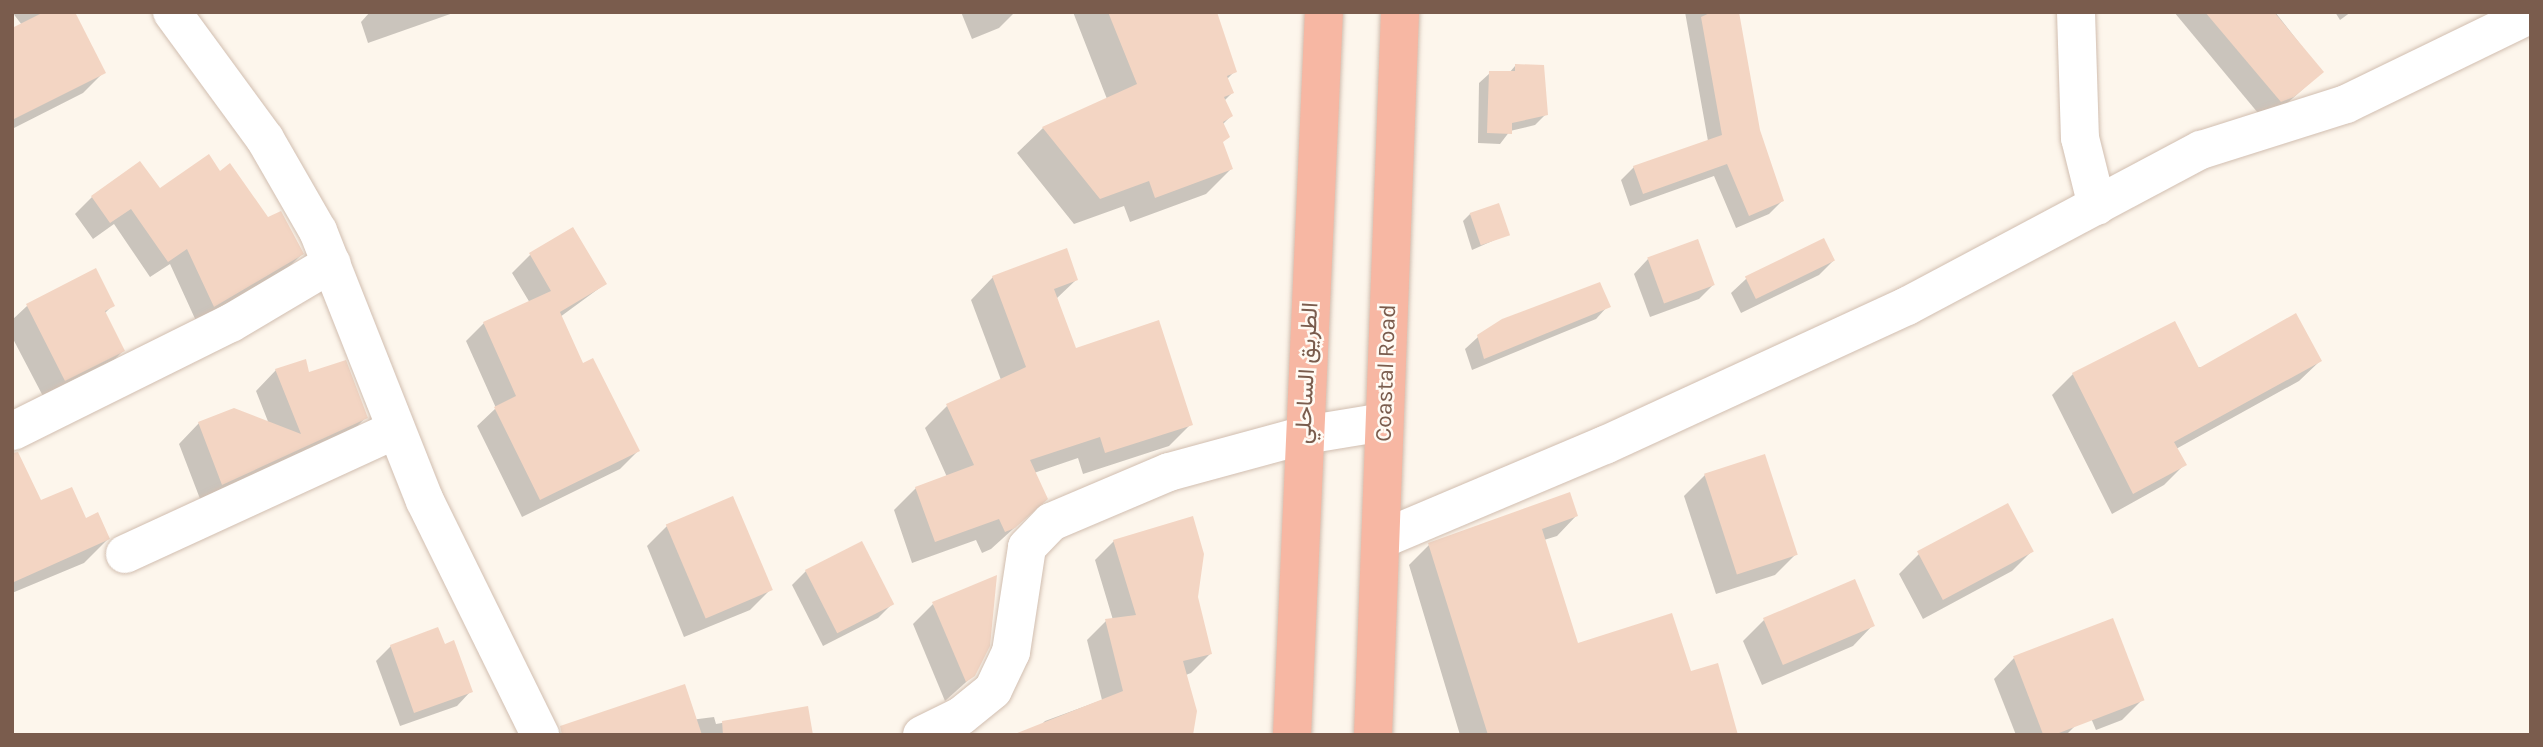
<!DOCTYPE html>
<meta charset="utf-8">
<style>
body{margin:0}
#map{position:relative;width:2543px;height:747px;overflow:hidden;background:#fdf6ec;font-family:Karla,Vazirmatn,sans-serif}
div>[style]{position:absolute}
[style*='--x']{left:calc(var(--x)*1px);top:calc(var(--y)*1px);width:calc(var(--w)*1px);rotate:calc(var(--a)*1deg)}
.shadow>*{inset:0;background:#0003}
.building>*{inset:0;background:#f3d5c3;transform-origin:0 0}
.roads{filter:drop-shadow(0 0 2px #d1beb0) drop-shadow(0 0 2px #d1beb0)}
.street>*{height:38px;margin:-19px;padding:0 19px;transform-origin:19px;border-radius:19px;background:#fff}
.highway>*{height:38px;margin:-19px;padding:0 19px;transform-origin:19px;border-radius:19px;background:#f7b7a3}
span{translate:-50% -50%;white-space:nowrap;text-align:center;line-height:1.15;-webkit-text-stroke:5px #fffaf3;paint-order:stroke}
.street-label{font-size:23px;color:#7a5c4d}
.frame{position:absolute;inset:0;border:14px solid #7a5c4d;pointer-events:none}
</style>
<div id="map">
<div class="shadow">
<div style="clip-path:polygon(12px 12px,73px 12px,103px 73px,83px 93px,12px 129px,12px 30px,22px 25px)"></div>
<div style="clip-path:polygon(370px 12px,456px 12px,368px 43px,361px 22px)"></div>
<div style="clip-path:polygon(961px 12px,1013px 12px,1013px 14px,999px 28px,972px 39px)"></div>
<div style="clip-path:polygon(1073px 12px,1213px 12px,1235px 71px,1226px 80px,1232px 93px,1224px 101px,1231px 116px,1222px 125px,1222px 143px,1231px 169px,1206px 194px,1130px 222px,1124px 206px,1074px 224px,1017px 153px,1043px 128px,1107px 99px)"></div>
<div style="clip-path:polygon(1685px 12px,1738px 12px,1758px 130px,1782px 201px,1769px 214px,1736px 228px,1714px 176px,1630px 206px,1621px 180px,1634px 167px,1708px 141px)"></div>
<div style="clip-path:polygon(2174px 12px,2275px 12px,2322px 72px,2274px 115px,2263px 119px)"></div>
<div style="clip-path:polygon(2335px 12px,2351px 12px,2340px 20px)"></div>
<div style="clip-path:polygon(1515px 66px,1546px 114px,1535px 125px,1510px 131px,1500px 144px,1478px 143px,1479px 83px,1490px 73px,1509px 73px)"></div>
<div style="clip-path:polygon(219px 173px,302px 254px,285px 271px,197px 323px,170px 264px,150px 277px,114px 224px,93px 239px,75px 214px,92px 197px,160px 191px)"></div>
<div style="clip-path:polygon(1470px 214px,1508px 234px,1472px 250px,1463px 221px)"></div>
<div style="clip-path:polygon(573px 229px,605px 284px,560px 317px,582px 365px,638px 451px,620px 469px,522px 517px,477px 426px,496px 408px,466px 341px,484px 323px,530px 303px,512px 273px,530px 255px)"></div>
<div style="clip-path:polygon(1824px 240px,1833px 261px,1819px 275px,1741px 313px,1731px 293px,1746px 279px)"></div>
<div style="clip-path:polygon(1648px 259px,1713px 285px,1699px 299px,1650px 317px,1634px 274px)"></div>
<div style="clip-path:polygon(993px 277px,1076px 280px,1056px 299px,1075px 350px,1191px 424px,1169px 446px,1083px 474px,1078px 458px,1034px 473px,1046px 499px,991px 549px,982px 553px,976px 540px,912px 563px,894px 510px,916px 488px,947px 477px,925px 428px,947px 406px,1001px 380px,971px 300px)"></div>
<div style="clip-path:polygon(113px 305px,104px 314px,123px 351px,103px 371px,45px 400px,12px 337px,12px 320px,27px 306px)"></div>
<div style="clip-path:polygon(1608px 306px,1596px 319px,1472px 370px,1465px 349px,1478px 337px)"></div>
<div style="clip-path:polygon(2320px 361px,2299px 381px,2176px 449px,2184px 465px,2164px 485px,2112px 514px,2052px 395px,2073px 374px)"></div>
<div style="clip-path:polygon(276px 370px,308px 374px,366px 417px,346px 438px,202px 504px,179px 444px,199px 423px,269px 424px,256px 391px)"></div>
<div style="clip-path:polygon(12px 452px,40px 502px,108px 539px,84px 563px,12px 593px)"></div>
<div style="clip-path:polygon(1705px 475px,1796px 554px,1775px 575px,1716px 594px,1684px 496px)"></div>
<div style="clip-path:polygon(1576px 516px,1557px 536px,1544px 540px,1576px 645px,1689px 673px,1736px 735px,1460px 735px,1409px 565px,1429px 545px)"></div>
<div style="clip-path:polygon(667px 526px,770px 590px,750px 610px,684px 637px,647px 546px)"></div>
<div style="clip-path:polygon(1114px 541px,1196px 597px,1210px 654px,1191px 673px,1031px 735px,1045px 721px,1102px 700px,1087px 640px,1106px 621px,1113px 620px,1095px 560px)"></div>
<div style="clip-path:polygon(2032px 551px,2012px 571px,1923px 619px,1899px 574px,1919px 554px)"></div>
<div style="clip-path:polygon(806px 571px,892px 604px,878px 618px,823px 646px,792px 585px)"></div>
<div style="clip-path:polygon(933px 604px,974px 675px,945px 701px,913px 624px)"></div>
<div style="clip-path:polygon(1764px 620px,1873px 625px,1853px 646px,1762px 685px,1743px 641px)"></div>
<div style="clip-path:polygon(2049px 645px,2076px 725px,2066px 735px,2016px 735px,1994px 679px,2014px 658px)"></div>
<div style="clip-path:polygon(391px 646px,444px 646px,471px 691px,457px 706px,400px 726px,376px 661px)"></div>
<div style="clip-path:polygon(2063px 652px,2143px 699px,2122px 720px,2096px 730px)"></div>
<div style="clip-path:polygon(806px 708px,811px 735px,572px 735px,714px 717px,716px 724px)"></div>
</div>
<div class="building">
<div style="clip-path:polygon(44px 12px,75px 12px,106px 73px,12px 120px,12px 28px)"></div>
<div style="clip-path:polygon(1108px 12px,1217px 12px,1237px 72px,1227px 76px,1234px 93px,1224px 97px,1233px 116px,1223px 122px,1230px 137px,1223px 142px,1233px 169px,1155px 198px,1149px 181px,1100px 199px,1042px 127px,1137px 84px)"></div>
<div style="clip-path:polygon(1712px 12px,1739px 12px,1760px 130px,1784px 201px,1749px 216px,1727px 164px,1643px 194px,1633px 166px,1722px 135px,1701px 17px)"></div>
<div style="clip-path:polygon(2205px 12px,2274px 12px,2324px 72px,2294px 97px,2281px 102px)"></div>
<div style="clip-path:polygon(1515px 64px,1544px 65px,1548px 115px,1512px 123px,1512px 134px,1487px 133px,1489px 71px,1515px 71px)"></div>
<div style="clip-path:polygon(209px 154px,220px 171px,230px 163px,268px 217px,281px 211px,304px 254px,214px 307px,187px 249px,168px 262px,131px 209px,110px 223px,91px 196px,140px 161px,160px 188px)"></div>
<div style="left:1499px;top:203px;width:34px;height:31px;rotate:71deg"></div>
<div style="clip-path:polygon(573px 227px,607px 284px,560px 312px,583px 363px,593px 358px,640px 451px,540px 500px,494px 407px,516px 396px,483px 322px,551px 291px,529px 253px)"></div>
<div style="left:1824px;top:238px;width:25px;height:88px;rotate:64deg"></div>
<div style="left:1698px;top:239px;width:49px;height:54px;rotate:70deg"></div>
<div style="clip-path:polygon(1067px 248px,1078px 280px,1054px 289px,1076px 348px,1159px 320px,1193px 425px,1105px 453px,1100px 437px,1030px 460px,1048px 499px,1015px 528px,1005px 532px,999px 519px,935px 542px,915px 487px,974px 465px,946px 404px,1026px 367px,992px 276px)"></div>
<div style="clip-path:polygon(96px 268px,115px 306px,105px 311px,125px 351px,65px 381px,26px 304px)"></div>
<div style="clip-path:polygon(1600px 282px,1611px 307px,1484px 359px,1477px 335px,1502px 319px)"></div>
<div style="clip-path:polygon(2296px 313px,2322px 361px,2174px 442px,2187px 465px,2133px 494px,2072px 373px,2175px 321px,2199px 368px)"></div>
<div style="clip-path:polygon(306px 359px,309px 372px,346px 360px,368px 418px,222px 485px,198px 422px,234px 408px,301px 434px,275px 369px)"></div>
<div style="clip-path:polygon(18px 452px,41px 500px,72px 487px,86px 518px,98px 512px,110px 539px,14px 582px,12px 453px)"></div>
<div style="left:1765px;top:454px;width:106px;height:64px;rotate:72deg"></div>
<div style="clip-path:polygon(1570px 492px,1578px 516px,1542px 529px,1578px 643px,1672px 613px,1691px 671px,1718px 663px,1738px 735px,1488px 735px,1428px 543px)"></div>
<div style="left:733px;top:496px;width:102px;height:73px;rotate:67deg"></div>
<div style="left:2008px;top:503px;width:55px;height:103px;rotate:62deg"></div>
<div style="clip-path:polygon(1193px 516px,1204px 554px,1198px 597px,1212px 654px,1183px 661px,1197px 711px,1193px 735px,1012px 735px,1123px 691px,1105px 619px,1136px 615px,1113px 540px)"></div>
<div style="left:862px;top:541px;width:71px;height:64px;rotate:63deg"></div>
<div style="clip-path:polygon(997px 575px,990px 646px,975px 676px,966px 682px,932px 602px)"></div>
<div style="left:1855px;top:579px;width:51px;height:100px;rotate:67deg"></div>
<div style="left:2113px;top:618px;width:88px;height:107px;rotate:69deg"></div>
<div style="clip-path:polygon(438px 627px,445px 644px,454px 640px,473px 692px,414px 713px,390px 645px)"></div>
<div style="clip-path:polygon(685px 684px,702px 735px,562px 735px,560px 726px)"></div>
<div style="clip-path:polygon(808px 706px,813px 735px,723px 735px,722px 721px)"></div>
</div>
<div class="roads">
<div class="street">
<div style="--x:172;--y:12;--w:157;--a:53.8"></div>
<div style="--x:265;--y:139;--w:106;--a:60.1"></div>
<div style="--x:318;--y:231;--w:290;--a:68.4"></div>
<div style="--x:425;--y:501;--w:261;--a:63.8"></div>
<div style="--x:2076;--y:12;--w:126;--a:88.2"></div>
<div style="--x:2080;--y:138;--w:70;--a:76"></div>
<div style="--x:13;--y:431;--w:243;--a:-26.4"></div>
<div style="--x:231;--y:323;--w:117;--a:-30.7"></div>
<div style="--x:1382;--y:539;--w:242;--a:-22.9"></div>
<div style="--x:1605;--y:445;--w:332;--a:-24.7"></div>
<div style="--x:1907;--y:306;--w:333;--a:-28"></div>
<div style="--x:2201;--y:150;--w:152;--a:-17.6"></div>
<div style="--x:2346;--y:104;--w:206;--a:-25.9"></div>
<div style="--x:125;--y:554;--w:296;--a:-24.7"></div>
<div style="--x:922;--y:735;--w:43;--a:-26"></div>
<div style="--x:961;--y:716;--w:41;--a:-39.1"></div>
<div style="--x:993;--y:690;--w:42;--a:-64.7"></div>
<div style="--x:1011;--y:652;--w:106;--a:-81.3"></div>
<div style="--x:1027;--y:547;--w:35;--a:-46"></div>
<div style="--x:1051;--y:522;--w:128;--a:-23"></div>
<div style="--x:1169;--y:472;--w:141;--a:-15.2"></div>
<div style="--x:1305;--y:435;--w:80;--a:-9.3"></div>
</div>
<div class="highway">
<div style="--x:1292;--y:735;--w:724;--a:-87.47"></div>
<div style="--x:1373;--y:735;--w:724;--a:-87.86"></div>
</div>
</div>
<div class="street-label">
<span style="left:1307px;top:373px;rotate:-87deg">الطريق الساحلي</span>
<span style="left:1386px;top:373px;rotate:-88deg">Coastal Road</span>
</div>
<div class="frame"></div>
</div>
